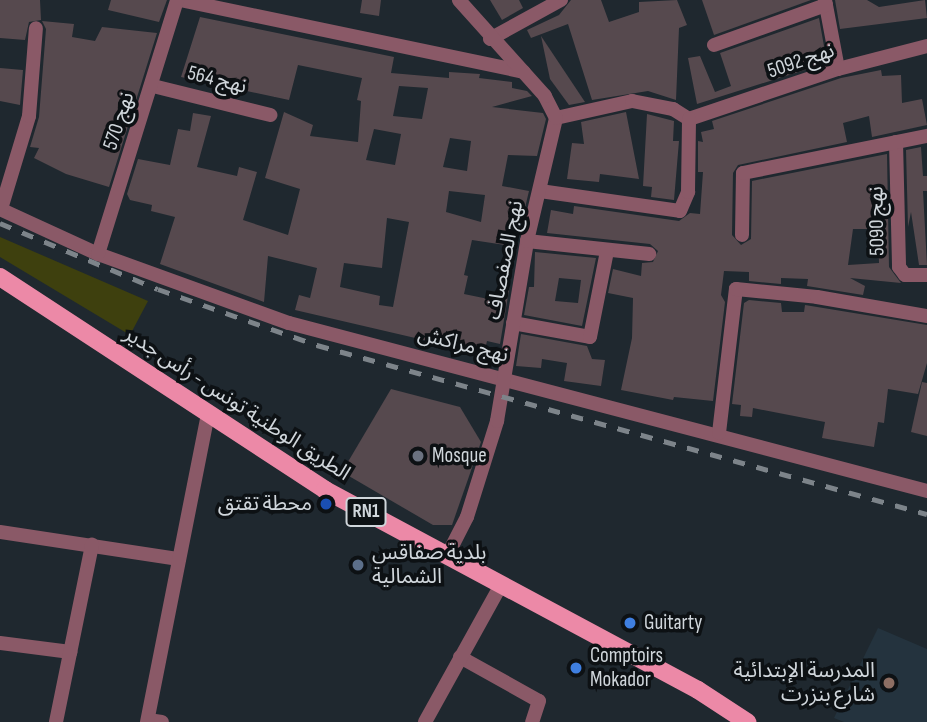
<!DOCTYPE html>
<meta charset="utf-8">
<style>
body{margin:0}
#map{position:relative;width:927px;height:722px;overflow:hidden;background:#1f282f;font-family:"Sofia Sans Condensed","Noto Sans Arabic",sans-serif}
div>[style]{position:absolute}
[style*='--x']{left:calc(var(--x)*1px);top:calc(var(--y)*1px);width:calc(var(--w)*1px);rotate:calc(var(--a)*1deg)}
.built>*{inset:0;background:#24333e}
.green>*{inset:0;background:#3e400e}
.building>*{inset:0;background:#56494e}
.street>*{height:14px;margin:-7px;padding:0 7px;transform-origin:7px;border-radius:7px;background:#8a5967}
.primary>*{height:18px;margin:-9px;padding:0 9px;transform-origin:9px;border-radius:9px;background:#ec89a7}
.rail>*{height:4.5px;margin-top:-2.25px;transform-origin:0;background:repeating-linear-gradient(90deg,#7d848a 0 12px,transparent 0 24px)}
.dots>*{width:19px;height:19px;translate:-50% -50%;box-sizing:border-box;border:4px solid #0d1114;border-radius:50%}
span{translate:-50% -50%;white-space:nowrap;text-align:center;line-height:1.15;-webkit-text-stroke:7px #0d1114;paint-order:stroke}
.shield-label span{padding:2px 5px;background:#0d1114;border:2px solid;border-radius:5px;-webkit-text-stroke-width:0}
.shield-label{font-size:19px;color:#d0d6db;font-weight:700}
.street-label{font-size:21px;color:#d0d6db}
.poi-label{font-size:21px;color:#d0d6db}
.left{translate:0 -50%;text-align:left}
.right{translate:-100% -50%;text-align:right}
</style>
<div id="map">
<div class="built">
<div style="clip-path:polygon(878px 628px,927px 649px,927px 722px,844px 722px,834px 718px)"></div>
</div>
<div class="green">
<div style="clip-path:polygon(0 237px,148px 301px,130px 335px,0 257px)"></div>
</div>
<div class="building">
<div style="clip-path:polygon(0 0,40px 0,41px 20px,29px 22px,25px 40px,0 38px)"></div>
<div style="clip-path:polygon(111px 0,167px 0,159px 22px,108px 10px)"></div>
<div style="clip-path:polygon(362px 0,381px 0,379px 16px,360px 13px)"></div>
<div style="clip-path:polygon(490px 0,519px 0,523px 8px,502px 20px)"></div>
<div style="clip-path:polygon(571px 0,601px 0,609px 22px,639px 12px,639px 2px,677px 0,687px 25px,679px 28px,676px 100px,648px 91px,592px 100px,568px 24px,531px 38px,527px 30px,559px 15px)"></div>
<div style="clip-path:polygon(702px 0,811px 0,714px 35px)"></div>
<div style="clip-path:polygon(835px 0,867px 0,879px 7px,925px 0,927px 18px,840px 29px)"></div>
<div style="clip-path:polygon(evenodd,200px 17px,394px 57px,391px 73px,449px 78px,449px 72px,480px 74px,479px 78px,512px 82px,512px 88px,527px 91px,532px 96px,492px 107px,543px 113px,546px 119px,537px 156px,508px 155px,502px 186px,529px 191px,524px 212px,519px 211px,515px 236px,507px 234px,505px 245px,472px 240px,464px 275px,468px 276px,464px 294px,498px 301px,501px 282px,510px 284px,500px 344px,487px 341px,484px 354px,295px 310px,299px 295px,310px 298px,317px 268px,268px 256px,264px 302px,160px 264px,175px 217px,151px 211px,152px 205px,130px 200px,127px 194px,138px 159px,170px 165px,178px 129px,190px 131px,193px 113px,211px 116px,197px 167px,237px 176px,239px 167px,257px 172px,243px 220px,288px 235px,300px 189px,265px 178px,284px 112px,313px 125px,310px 136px,358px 142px,361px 101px,357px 100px,362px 78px,298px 65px,289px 100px,181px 77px,200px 17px,399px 86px,428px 88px,422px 119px,393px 116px,399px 86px,200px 17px,374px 129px,401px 134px,395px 165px,366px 160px,374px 129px,200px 17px,450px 138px,471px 141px,467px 171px,443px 167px,450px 138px,200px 17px,449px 191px,485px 195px,481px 222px,446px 212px,449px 191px,200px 17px,387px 218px,409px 222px,393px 307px,379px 305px,380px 296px,340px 287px,344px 263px,382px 268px,387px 218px)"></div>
<div style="clip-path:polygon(819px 18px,827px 63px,697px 104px,688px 58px,700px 56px,715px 92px,731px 86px,720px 53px)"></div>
<div style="clip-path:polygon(42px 21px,74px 24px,72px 37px,95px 41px,102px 27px,157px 33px,109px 187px,66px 174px,34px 158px,39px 148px,30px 147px,39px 117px,46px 29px)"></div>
<div style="clip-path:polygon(541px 36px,585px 102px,569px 105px,550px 79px)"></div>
<div style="clip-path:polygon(0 68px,23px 70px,20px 105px,0 101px)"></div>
<div style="clip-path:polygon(evenodd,881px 70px,882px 76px,901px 75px,902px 103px,922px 99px,927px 125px,872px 137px,869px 116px,843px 123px,847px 142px,738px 165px,733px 173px,732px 235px,741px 245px,751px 239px,752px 181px,887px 154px,889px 267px,901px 283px,850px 278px,865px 286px,863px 295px,807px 286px,808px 279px,781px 278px,781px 284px,749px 281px,749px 272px,724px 271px,721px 295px,725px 302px,713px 401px,674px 397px,673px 400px,621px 390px,632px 338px,633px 298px,608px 293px,613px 269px,641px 276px,642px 263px,653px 262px,658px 251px,650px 244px,547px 233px,551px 210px,573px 214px,574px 206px,679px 221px,690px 213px,700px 214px,703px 172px,698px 172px,698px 141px,703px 142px,701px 132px,714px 129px,712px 121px,841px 78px,881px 70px,853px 229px,878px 229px,879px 263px,848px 265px,853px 229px)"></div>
<div style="clip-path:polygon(626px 112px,639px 179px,600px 174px,599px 182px,567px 179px,572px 143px,584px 144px,581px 122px)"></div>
<div style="clip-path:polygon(647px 114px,674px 121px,673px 141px,679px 141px,674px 200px,651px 197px,652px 187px,643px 186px)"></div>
<div style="clip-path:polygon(921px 147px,923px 176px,927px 176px,927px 191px,923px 191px,927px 265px,919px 265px,911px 212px,908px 227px,906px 150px)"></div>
<div style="clip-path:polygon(evenodd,535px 252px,596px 258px,582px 326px,524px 315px,529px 287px,534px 287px,535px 252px,559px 278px,581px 280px,578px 303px,555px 301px,559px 278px)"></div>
<div style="clip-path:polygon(749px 300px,781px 303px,782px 312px,804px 312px,805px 305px,927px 325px,927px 363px,918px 394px,888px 389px,884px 423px,878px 422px,874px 447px,822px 438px,825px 422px,753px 408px,752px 417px,740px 416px,741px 405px,732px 404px,744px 303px)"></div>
<div style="clip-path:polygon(521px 334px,587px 346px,592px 359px,605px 360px,601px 386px,564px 381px,567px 363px,542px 359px,541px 368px,516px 366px)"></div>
<div style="clip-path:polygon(922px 382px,927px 383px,927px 436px,911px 432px)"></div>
<div style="clip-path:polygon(391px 389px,460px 407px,481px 442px,452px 525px,433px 525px,342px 472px)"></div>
</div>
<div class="street">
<div style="--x:180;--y:0;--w:351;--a:11.8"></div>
<div style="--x:825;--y:0;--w:70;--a:79.3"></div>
<div style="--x:490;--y:39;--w:81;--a:-28.8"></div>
<div style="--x:714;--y:45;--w:119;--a:-19.7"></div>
<div style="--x:153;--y:86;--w:121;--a:13.9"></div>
<div style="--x:556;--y:118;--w:78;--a:-12.6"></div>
<div style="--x:632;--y:101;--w:42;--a:11"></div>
<div style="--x:673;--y:109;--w:19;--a:32"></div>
<div style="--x:689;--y:119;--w:157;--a:-18.6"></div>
<div style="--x:838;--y:69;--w:92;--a:-14.5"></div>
<div style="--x:896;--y:142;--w:125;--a:88.6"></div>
<div style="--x:899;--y:267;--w:10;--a:53"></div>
<div style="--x:905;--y:275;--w:22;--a:0"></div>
<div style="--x:540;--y:191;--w:141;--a:8.1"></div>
<div style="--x:680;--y:211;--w:21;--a:-67"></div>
<div style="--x:688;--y:192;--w:73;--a:-89.2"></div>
<div style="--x:0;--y:209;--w:108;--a:24.7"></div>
<div style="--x:98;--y:254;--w:203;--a:19.9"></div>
<div style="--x:289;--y:323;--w:660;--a:14.75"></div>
<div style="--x:1;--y:209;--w:97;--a:-73.2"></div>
<div style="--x:29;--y:116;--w:88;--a:-85.5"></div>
<div style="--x:742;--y:235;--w:62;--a:-89.1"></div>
<div style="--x:743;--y:173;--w:188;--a:-11.4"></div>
<div style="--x:527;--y:241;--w:123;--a:6.1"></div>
<div style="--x:98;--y:254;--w:266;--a:-72.7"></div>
<div style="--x:513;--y:323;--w:78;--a:10.3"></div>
<div style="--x:590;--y:337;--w:88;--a:-78.8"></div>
<div style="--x:719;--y:433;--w:145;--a:-83.3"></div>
<div style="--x:736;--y:289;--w:81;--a:5.6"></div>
<div style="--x:817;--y:297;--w:112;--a:9.8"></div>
<div style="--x:0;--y:532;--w:181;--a:8.6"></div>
<div style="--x:447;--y:556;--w:44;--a:-62.9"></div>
<div style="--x:467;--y:517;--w:101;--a:-72.6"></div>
<div style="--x:497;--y:421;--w:182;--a:-80.5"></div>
<div style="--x:527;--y:241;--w:126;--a:-76.7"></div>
<div style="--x:556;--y:118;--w:25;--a:-117"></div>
<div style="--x:545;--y:96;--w:129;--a:-131.9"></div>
<div style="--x:0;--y:643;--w:71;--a:7.3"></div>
<div style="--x:460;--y:657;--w:90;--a:29.1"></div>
<div style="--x:539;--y:701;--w:22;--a:108"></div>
<div style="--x:148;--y:720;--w:14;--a:8"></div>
<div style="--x:56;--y:722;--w:181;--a:-78.5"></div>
<div style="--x:147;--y:722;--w:315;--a:-78.8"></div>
<div style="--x:425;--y:722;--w:157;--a:-61"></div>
</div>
<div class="primary">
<div style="--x:0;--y:277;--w:389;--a:33.2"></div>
<div style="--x:325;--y:490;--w:423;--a:28.2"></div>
<div style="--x:698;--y:690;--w:59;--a:33.1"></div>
</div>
<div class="rail">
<div style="--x:0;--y:223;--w:171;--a:22.7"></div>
<div style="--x:158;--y:289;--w:169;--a:19.4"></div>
<div style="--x:317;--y:345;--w:633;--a:15.49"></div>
</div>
<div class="dots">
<div style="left:418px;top:456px;background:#6b7280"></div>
<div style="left:326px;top:504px;background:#1a4fb4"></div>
<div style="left:358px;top:565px;background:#5c6f8a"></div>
<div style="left:630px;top:623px;background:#3f7fe0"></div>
<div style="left:576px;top:668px;background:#3f7fe0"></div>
<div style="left:889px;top:683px;background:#8d6e63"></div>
</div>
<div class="shield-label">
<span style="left:366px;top:512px">RN1</span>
</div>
<div class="street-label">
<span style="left:801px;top:61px;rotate:-19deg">نهج 5092</span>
<span style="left:217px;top:80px;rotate:14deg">نهج 564</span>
<span style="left:119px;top:121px;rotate:-72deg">نهج 570</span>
<span style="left:877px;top:221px;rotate:-91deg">نهج 5090</span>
<span style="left:505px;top:260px;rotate:-79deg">نهج الصفصاف</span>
<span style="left:463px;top:345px;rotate:14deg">نهج مراكش</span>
<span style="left:237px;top:404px;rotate:33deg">الطريق الوطنية تونس - رأس جدير</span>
</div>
<div class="poi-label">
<span class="left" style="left:432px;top:456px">Mosque</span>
<span class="right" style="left:312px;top:504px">محطة تقتق</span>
<span class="left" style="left:372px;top:565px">بلدية صفاقس<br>الشمالية</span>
<span class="left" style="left:644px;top:623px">Guitarty</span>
<span class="left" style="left:590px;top:668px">Comptoirs<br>Mokador</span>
<span class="right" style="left:875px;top:683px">المدرسة الإبتدائية<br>شارع بنزرت</span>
</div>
</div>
